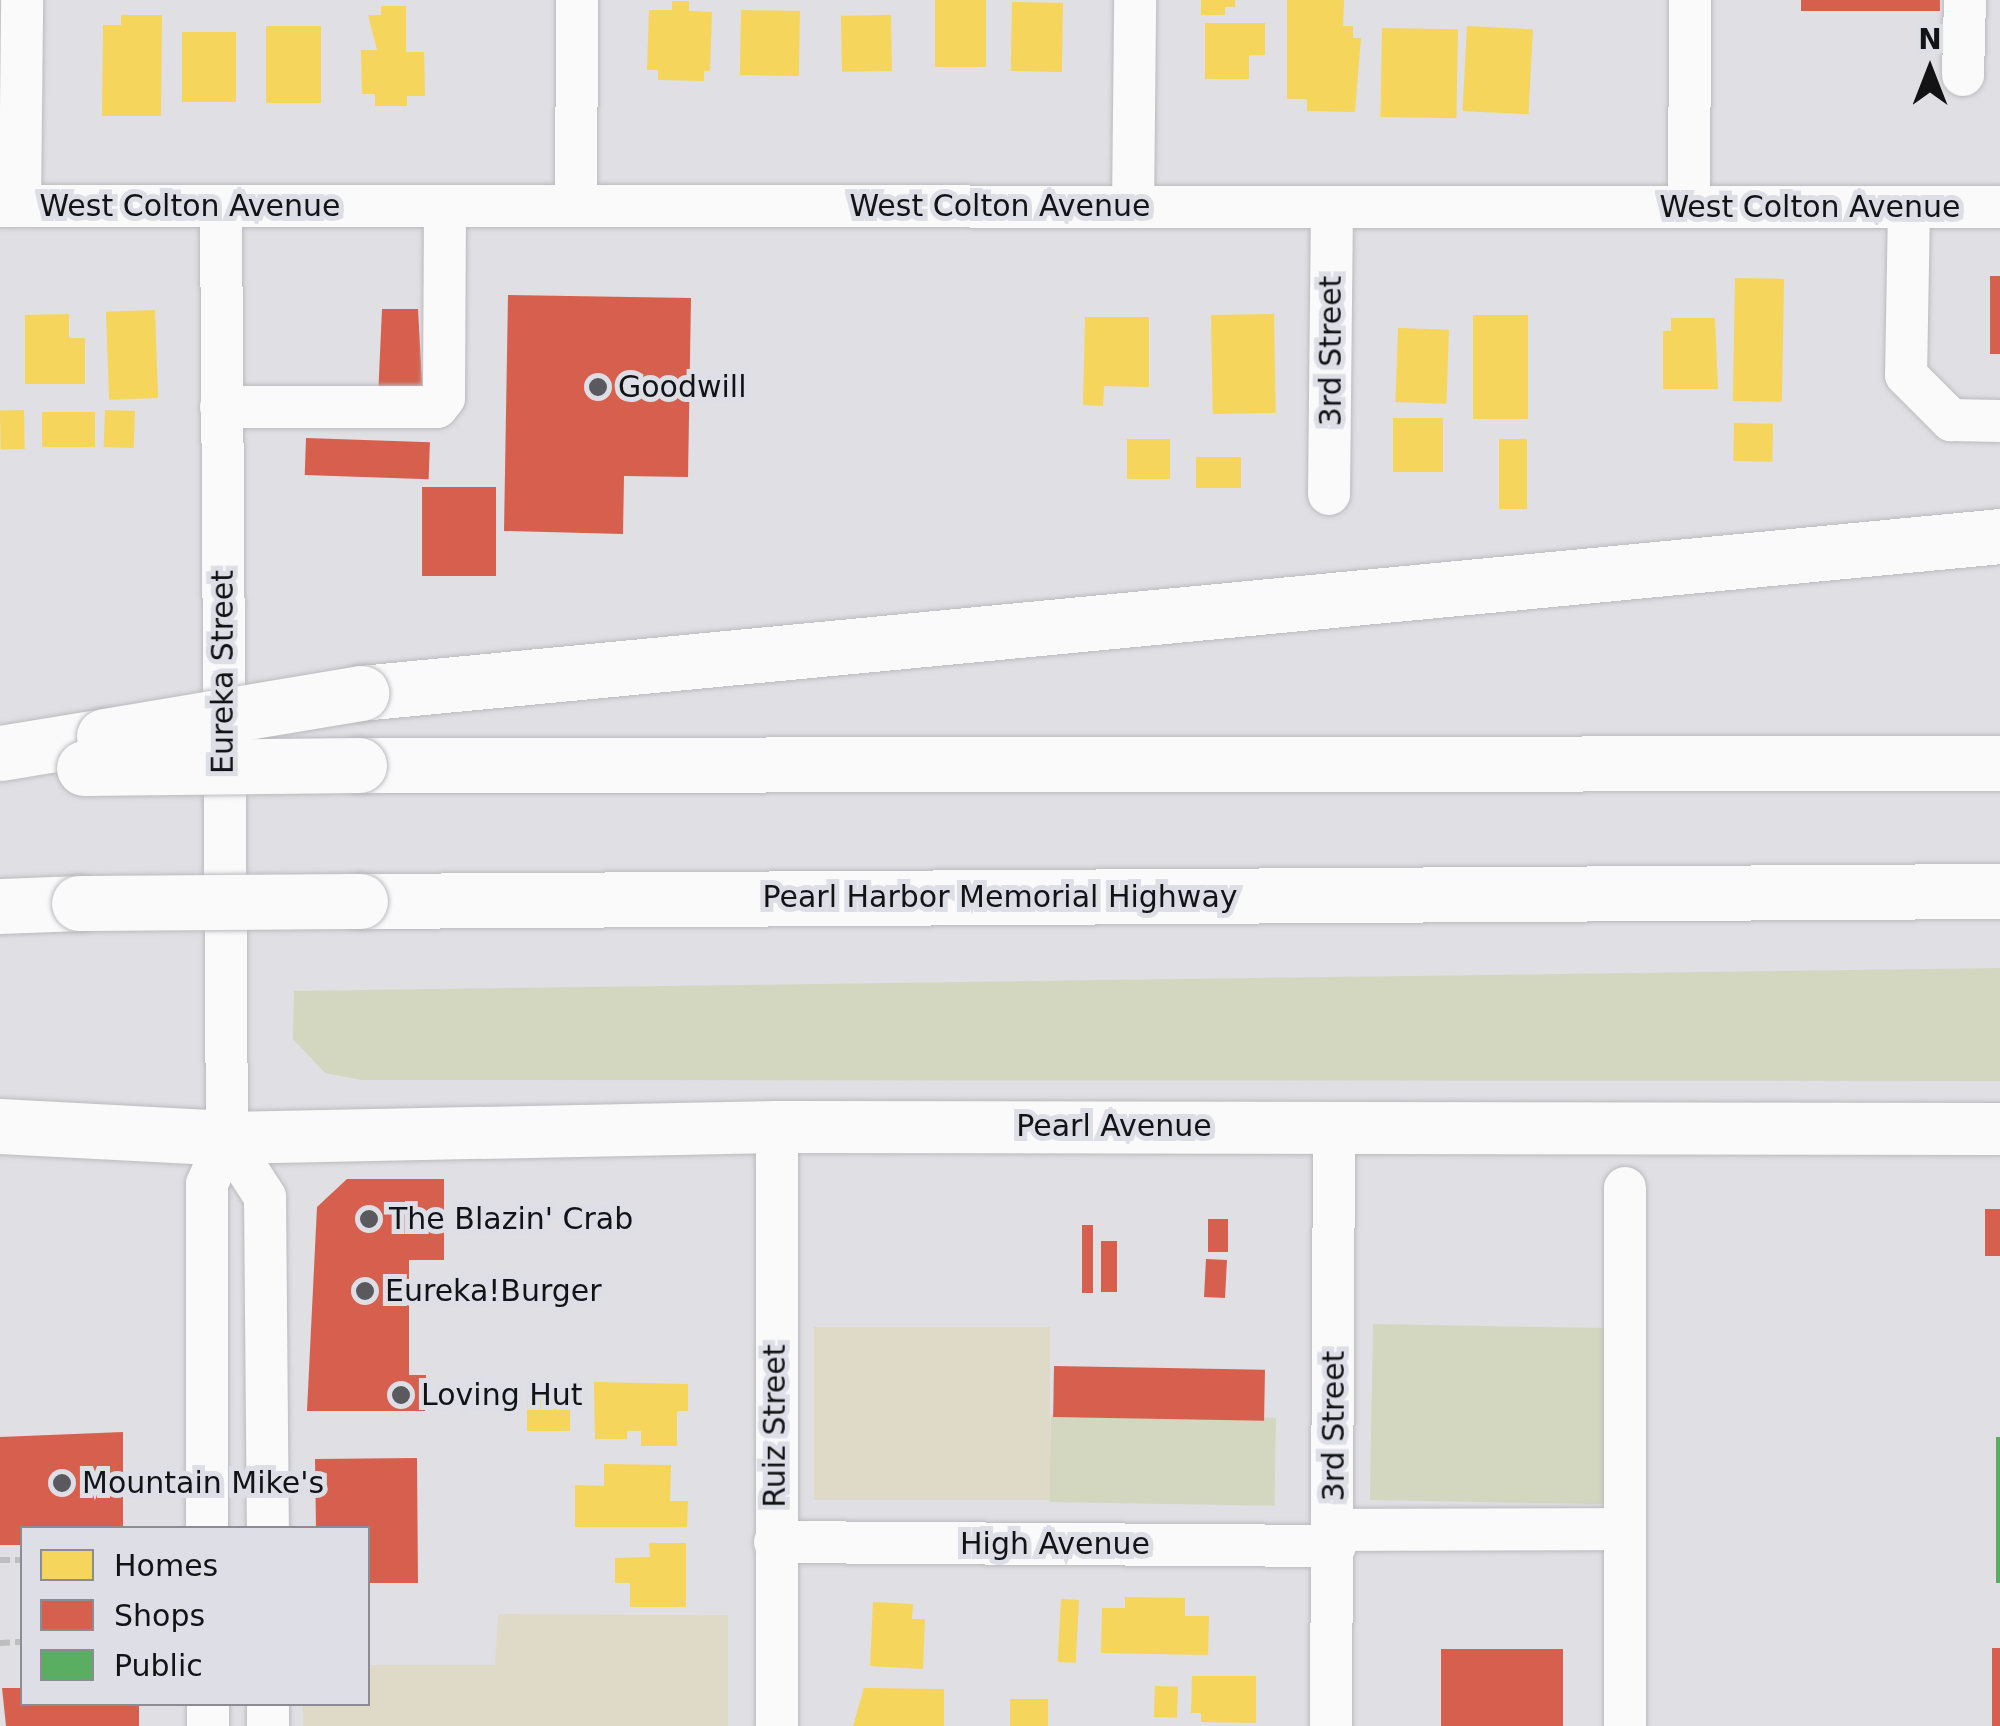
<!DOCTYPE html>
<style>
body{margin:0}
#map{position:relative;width:2000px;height:1726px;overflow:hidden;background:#dfdfe4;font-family:"DejaVu Sans",sans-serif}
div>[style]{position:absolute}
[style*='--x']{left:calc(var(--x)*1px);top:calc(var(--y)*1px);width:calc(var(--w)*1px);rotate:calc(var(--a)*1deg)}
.green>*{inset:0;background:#d3d7c0;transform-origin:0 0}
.sand>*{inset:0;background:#dfdac7;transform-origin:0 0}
.homes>*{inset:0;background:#f6d55c;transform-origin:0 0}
.shops>*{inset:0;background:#d6604d;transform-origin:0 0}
.public>*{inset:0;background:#5aae61;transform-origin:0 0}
.path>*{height:6px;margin-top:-3px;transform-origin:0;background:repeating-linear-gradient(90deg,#bebebf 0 10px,transparent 0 15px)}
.roads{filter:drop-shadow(0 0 2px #bbbbbe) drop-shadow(0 0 2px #bbbbbe)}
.minor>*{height:42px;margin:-21px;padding:0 21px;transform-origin:21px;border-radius:21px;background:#fafafb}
.major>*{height:52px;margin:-26px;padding:0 26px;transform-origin:26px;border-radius:26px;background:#fafafb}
.highway>*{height:55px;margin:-27.5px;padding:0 27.5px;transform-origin:27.5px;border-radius:27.5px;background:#fafafb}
.bridges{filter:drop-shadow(0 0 2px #bbbbbe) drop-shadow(0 0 2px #bbbbbe)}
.highway-bridge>*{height:55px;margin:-27.5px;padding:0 27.5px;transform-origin:27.5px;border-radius:27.5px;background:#fafafb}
.dots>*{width:28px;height:28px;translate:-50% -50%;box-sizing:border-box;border:5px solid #dddee6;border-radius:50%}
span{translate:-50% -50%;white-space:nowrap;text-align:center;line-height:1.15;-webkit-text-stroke:10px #dddee6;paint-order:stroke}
.street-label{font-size:30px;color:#131316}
.poi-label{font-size:30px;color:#131316}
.left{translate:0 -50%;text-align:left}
.legend{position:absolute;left:20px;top:1526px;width:350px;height:180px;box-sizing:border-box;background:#dddee6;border:2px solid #8c8d93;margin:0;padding:12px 18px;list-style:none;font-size:30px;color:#131316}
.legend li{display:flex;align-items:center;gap:20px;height:50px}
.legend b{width:50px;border:2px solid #8c8d93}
.north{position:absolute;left:1880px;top:20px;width:100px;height:100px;-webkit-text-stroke:8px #dddee6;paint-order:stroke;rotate:0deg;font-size:28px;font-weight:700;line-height:40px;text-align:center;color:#131316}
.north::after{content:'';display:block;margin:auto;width:35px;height:45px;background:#131316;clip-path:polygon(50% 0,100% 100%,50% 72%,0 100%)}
</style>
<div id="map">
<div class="green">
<div style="clip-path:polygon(2000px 968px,2000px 1081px,362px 1080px,325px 1073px,293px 1039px,294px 991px)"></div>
<div style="left:1373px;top:1324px;width:235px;height:176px;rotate:1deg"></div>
<div style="left:1051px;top:1414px;width:225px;height:88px;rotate:1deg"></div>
</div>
<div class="sand">
<div style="left:814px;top:1327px;width:236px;height:173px"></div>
<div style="clip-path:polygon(498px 1614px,728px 1615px,728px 1726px,303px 1726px,303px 1704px,368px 1704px,368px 1665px,495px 1665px)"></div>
</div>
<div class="homes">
<div style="left:935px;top:0;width:51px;height:67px"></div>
<div style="clip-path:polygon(1201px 0,1235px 0,1235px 7px,1225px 7px,1225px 15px,1201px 15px)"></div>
<div style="clip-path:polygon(1287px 0,1344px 0,1343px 26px,1353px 26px,1353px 38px,1361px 38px,1355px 112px,1307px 111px,1307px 99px,1287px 99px)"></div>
<div style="clip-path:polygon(672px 1px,689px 1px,689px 11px,712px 12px,710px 71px,704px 71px,704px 81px,658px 80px,658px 70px,647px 70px,649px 10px,672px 10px)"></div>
<div style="left:1012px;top:2px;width:51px;height:69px;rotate:1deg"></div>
<div style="clip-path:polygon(381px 6px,406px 6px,406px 52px,424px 52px,425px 96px,407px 96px,407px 106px,375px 106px,375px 94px,362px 94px,361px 50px,377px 50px,368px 15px,381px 15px)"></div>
<div style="left:741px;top:10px;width:59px;height:65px;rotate:1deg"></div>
<div style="clip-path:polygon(121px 15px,162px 15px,161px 116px,102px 116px,103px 25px,121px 25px)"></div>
<div style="left:891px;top:15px;width:56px;height:50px;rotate:89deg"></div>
<div style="clip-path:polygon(1205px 23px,1265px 23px,1265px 55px,1249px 55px,1249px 79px,1205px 79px)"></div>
<div style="left:266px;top:26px;width:55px;height:77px"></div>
<div style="left:1467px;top:26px;width:66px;height:85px;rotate:3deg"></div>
<div style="left:1382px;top:28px;width:76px;height:89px;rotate:1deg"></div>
<div style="left:182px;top:32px;width:54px;height:70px"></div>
<div style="left:1735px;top:278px;width:49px;height:123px;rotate:1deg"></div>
<div style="left:155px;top:310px;width:88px;height:49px;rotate:88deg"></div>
<div style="clip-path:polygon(69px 314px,69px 338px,85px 338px,85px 384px,25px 384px,25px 315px)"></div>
<div style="left:1274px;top:314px;width:99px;height:63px;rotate:89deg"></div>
<div style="left:1473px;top:315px;width:55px;height:104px"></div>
<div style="clip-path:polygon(1085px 317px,1149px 317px,1149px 387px,1104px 386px,1103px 406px,1083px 405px)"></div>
<div style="clip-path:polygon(1671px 318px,1715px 318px,1718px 389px,1663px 389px,1663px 331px,1671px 331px)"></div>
<div style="left:1398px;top:328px;width:51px;height:74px;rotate:2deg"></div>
<div style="left:24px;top:410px;width:39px;height:24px;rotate:89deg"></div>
<div style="left:105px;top:410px;width:30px;height:37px;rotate:2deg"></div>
<div style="left:42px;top:412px;width:53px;height:35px"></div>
<div style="left:1393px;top:418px;width:50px;height:54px"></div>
<div style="left:1734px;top:423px;width:39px;height:38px;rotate:1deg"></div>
<div style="left:1127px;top:439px;width:43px;height:40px"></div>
<div style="left:1499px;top:439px;width:28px;height:70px"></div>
<div style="left:1241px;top:457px;width:31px;height:45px;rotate:90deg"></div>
<div style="clip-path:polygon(594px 1382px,688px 1384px,688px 1411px,677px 1411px,677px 1446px,641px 1446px,641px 1431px,627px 1431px,627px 1439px,595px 1439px)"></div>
<div style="left:527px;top:1397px;width:43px;height:34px"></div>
<div style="clip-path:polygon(604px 1464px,671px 1465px,670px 1501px,688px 1501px,687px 1527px,575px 1527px,575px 1485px,604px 1486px)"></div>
<div style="clip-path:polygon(649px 1543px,686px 1543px,686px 1607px,630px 1607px,630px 1583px,615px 1583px,615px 1558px,650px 1557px)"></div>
<div style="clip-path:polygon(1125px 1597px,1185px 1598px,1185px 1616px,1209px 1616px,1208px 1655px,1101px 1653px,1102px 1608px,1125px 1608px)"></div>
<div style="left:1061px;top:1599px;width:18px;height:63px;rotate:3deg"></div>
<div style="clip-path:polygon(873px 1602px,913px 1604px,912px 1619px,925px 1619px,923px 1669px,870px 1666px)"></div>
<div style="clip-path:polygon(1192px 1676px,1256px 1676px,1256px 1723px,1201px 1722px,1201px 1713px,1191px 1713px)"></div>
<div style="left:1155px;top:1686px;width:23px;height:31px;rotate:2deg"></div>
<div style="clip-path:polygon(864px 1688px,944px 1689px,944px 1726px,853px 1726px)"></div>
<div style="left:1010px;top:1699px;width:38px;height:27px"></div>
</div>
<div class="shops">
<div style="left:1801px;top:0;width:139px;height:11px"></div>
<div style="left:1990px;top:276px;width:10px;height:78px"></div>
<div style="clip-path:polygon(508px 295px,691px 298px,688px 477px,624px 476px,623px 534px,504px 531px)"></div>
<div style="clip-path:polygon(382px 309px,418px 309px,423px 399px,378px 398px)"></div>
<div style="left:306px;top:438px;width:124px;height:37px;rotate:2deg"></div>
<div style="left:422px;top:487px;width:74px;height:89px"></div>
<div style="clip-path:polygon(347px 1179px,444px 1179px,444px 1260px,409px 1260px,409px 1375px,426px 1375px,425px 1411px,307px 1411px,317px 1207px)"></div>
<div style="left:2000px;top:1209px;width:47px;height:15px;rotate:90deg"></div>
<div style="left:1208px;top:1219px;width:20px;height:33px"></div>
<div style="left:1082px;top:1225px;width:11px;height:68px"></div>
<div style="left:1117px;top:1241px;width:51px;height:16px;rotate:90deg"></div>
<div style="left:1206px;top:1259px;width:21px;height:38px;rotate:3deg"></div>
<div style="left:1054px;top:1366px;width:211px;height:51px;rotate:1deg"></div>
<div style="clip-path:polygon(123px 1432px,123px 1528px,22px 1528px,22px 1545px,0 1545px,0 1437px)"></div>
<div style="clip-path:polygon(417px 1458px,418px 1583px,368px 1583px,368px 1528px,316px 1528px,315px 1459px)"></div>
<div style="left:1992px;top:1648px;width:8px;height:78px"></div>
<div style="left:1441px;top:1649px;width:122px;height:77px"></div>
<div style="clip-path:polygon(2px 1688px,22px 1688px,22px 1704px,139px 1704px,139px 1726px,6px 1726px)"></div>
</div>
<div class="public">
<div style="left:1996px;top:1437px;width:4px;height:146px"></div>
</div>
<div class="path">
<div style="--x:0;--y:1560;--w:22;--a:0"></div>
<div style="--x:0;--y:1643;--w:22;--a:-3"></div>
</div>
<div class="roads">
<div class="minor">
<div style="--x:1963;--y:75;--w:75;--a:-88.5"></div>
<div style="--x:0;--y:206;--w:2000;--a:0.03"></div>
<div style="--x:20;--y:206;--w:206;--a:-89.4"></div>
<div style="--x:576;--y:206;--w:206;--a:-89.7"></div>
<div style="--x:1133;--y:207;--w:207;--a:-89.4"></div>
<div style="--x:1689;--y:207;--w:207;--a:-89.7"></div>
<div style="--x:1909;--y:207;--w:168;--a:91"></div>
<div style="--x:1906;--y:375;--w:64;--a:45"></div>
<div style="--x:1951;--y:420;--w:49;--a:1.2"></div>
<div style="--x:221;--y:407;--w:216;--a:0"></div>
<div style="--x:437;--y:407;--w:11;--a:-52"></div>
<div style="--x:444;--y:398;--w:192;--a:-89.7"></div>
<div style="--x:1329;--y:494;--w:287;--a:-89.4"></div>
<div style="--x:227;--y:1138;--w:70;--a:57.2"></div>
<div style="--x:265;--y:1197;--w:331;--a:89.5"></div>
<div style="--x:1625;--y:1188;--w:538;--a:90"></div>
<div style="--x:207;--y:1528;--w:344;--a:-90"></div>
<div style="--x:207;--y:1184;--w:50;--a:-66.5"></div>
<div style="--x:227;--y:1138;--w:932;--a:-90.37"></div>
<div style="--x:1335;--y:1530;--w:290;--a:-0.2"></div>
<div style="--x:775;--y:1542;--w:560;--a:0.41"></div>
<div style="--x:208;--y:1704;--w:22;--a:90"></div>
<div style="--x:268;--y:1704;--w:22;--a:90"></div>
<div style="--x:777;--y:1726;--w:599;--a:-90"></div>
<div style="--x:1331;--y:1726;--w:601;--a:-89.71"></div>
</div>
<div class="major">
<div style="--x:227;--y:1138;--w:550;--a:-1.15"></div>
<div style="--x:777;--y:1127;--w:1223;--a:0.09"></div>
</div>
<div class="highway">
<div style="--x:361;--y:693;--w:1647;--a:-5.47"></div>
<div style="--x:0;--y:753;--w:105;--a:-9.3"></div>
<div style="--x:359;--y:765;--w:1641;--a:-0.07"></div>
<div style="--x:360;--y:901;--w:1640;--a:-0.35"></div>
<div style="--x:0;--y:906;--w:79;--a:-2.2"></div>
<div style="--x:0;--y:1126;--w:227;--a:3"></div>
</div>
</div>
<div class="bridges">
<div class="highway-bridge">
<div style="--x:104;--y:736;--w:261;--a:-9.5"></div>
<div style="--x:84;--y:768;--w:275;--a:-0.6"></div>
<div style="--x:79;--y:903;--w:281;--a:-0.4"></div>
</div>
</div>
<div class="dots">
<div style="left:598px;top:387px;background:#5a5a5e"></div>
<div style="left:369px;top:1219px;background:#5a5a5e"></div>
<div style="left:365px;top:1291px;background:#5a5a5e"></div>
<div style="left:401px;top:1395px;background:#5a5a5e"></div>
<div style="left:62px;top:1483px;background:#5a5a5e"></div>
</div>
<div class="street-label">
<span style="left:190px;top:206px">West Colton Avenue</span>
<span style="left:1000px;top:206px">West Colton Avenue</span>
<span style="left:1810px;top:207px">West Colton Avenue</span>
<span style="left:1331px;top:351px;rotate:-90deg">3rd Street</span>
<span style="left:223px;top:672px;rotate:-90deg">Eureka Street</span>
<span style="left:1000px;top:897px">Pearl Harbor Memorial Highway</span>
<span style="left:1114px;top:1126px">Pearl Avenue</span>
<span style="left:775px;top:1426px;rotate:-90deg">Ruiz Street</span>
<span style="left:1334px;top:1426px;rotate:-90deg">3rd Street</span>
<span style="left:1055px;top:1544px">High Avenue</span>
</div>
<div class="poi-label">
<span class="left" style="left:618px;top:387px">Goodwill</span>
<span class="left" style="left:389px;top:1219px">The Blazin' Crab</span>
<span class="left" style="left:385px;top:1291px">Eureka!Burger</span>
<span class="left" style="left:421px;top:1395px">Loving Hut</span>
<span class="left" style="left:82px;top:1483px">Mountain Mike's</span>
</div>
<ul class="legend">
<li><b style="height:28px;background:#f6d55c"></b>Homes</li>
<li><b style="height:28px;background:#d6604d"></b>Shops</li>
<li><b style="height:28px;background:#5aae61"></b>Public</li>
</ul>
<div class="north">N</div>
</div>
